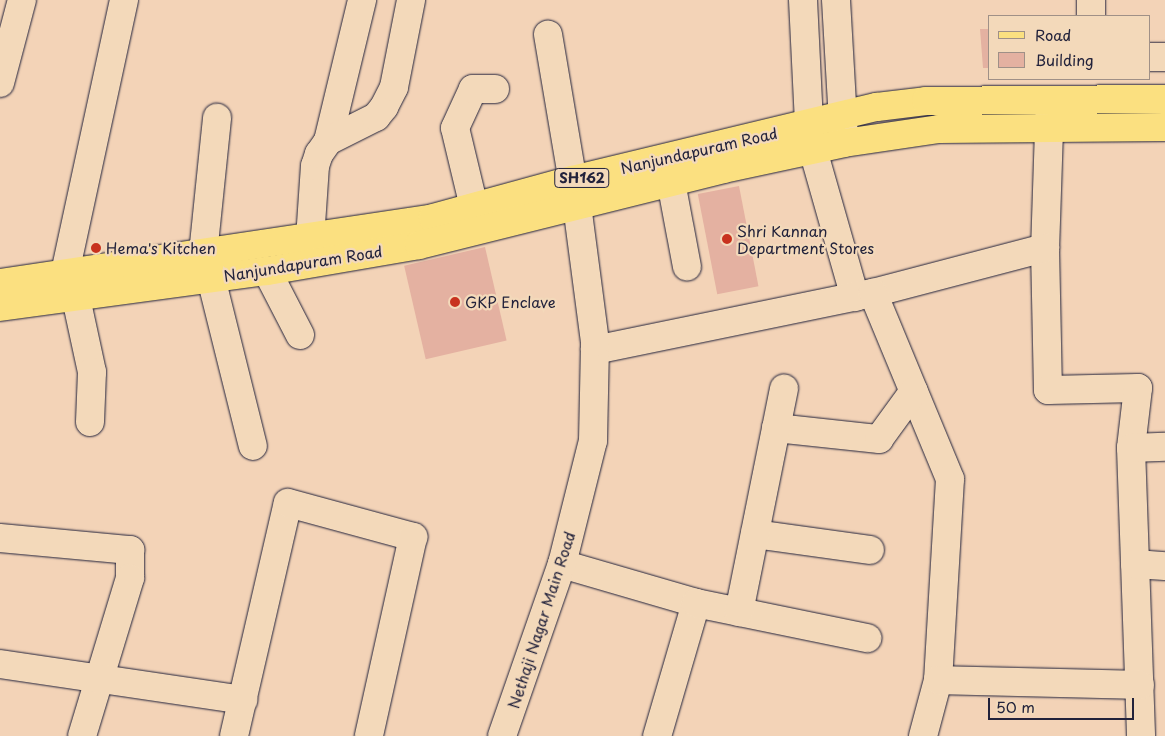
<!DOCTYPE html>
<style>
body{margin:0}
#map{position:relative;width:1165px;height:736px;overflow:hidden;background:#f3d3b7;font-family:"Playpen Sans",sans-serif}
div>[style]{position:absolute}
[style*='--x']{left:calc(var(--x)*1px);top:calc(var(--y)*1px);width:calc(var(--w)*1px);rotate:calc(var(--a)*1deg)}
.building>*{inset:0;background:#e4b1a1;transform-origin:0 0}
.roads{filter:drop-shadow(0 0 1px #22223b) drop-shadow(0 0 1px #22223b)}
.minor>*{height:28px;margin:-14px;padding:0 14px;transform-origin:14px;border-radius:14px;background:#f3d9ba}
.major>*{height:28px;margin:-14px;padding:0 14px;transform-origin:14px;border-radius:14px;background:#fbe080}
.dots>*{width:14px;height:14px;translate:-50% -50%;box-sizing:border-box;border:2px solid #f3d9ba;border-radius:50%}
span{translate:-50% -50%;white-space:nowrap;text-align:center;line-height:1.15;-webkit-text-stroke:4.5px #f3d9ba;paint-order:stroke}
.shield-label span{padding:1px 4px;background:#f3d9ba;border:1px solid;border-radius:4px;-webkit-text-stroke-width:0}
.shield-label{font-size:14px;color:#22223b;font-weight:700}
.street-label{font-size:15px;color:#22223b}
.poi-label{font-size:15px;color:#22223b}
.left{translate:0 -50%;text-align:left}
.legend{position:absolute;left:988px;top:15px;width:162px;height:65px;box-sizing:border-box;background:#f3d9ba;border:1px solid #9f9087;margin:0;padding:6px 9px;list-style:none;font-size:15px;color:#22223b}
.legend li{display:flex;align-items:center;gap:10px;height:25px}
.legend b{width:25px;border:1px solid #9f9087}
.scale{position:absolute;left:988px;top:698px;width:146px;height:22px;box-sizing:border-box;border:2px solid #22223b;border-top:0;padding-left:6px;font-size:15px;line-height:18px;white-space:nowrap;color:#22223b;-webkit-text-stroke:4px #f3d9ba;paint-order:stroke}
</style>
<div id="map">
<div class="building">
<div style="clip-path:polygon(980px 29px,989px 29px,989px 68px,983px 68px)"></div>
<div style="left:739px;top:186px;width:102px;height:42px;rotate:79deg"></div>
<div style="left:485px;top:247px;width:96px;height:83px;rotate:77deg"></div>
</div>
<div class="roads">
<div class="minor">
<div style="--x:803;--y:0;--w:122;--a:87.2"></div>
<div style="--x:836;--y:0;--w:138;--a:86.7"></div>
<div style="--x:1091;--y:16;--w:16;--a:-90"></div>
<div style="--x:1149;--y:57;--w:16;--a:0"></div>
<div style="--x:0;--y:83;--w:86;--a:-75.2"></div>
<div style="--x:1050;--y:100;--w:148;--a:91.9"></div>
<div style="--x:1045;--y:248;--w:142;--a:88.8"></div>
<div style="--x:1048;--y:390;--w:90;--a:-1.3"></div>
<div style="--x:1138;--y:388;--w:60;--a:96.7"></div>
<div style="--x:1131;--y:448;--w:288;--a:88"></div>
<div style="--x:328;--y:141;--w:145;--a:-76.4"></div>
<div style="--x:813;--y:150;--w:153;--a:74.1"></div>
<div style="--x:671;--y:182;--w:86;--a:79.3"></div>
<div style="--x:474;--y:207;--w:81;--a:-103.5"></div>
<div style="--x:455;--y:128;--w:43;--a:-65.2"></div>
<div style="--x:473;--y:89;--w:22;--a:0"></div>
<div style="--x:310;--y:239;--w:73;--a:-86.1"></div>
<div style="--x:315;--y:166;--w:13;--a:-72"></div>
<div style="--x:319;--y:154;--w:16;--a:-55"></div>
<div style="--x:328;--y:141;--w:54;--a:-26.6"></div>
<div style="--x:376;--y:117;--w:13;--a:-51"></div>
<div style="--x:384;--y:107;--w:22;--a:-63"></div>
<div style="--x:394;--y:87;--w:89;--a:-78.9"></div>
<div style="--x:203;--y:254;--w:137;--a:-84.1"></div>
<div style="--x:267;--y:271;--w:72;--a:62.7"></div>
<div style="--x:65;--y:273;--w:279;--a:-77.8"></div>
<div style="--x:211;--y:278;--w:173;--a:76"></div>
<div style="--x:873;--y:293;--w:178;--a:-14.7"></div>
<div style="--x:76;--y:298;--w:76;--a:77.8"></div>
<div style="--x:92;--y:372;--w:50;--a:92.3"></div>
<div style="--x:595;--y:350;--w:284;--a:-11.6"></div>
<div style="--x:873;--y:293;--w:201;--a:67.5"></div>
<div style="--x:950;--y:479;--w:201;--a:93.4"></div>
<div style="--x:938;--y:680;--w:58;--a:105"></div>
<div style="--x:776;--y:428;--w:104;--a:6.1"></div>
<div style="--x:879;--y:439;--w:59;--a:-53.9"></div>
<div style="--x:1131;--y:448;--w:34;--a:-2"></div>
<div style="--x:755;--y:534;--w:116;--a:7.9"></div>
<div style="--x:0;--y:538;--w:131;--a:5.3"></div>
<div style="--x:130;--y:550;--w:28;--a:90"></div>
<div style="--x:130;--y:578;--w:165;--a:106.9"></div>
<div style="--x:562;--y:564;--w:140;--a:16.2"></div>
<div style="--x:696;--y:603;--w:139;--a:106.3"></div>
<div style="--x:1135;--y:564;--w:30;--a:4"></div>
<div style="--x:696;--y:603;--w:175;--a:11.6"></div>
<div style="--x:739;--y:612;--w:228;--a:-78.6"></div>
<div style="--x:0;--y:664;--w:246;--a:8.4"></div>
<div style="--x:938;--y:680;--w:202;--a:1.4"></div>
<div style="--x:234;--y:736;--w:239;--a:-77"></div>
<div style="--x:288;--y:503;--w:130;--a:15.2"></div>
<div style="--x:413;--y:537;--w:204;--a:102.5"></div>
<div style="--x:502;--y:736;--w:182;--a:-70.8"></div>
<div style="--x:562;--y:564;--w:127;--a:-75.9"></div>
<div style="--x:593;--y:441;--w:99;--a:-88.8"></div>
<div style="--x:595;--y:342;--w:137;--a:-97.5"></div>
<div style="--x:577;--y:206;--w:174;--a:-99.6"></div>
</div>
<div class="major">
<div style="--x:0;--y:283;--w:438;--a:-8.5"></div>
<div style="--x:433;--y:218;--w:144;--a:-15.3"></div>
<div style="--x:572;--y:180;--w:314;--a:-13.5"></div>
<div style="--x:877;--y:107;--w:49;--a:-7"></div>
<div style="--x:926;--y:101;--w:239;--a:-0.5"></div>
<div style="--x:0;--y:307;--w:269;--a:-7.7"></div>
<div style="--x:267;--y:271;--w:154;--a:-9.7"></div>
<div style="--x:419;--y:245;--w:313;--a:-14"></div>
<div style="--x:723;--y:169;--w:124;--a:-12.1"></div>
<div style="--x:844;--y:143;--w:96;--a:-8.4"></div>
<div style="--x:939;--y:129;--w:226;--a:-0.5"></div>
</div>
</div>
<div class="dots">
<div style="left:727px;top:239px;background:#c8321e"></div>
<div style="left:96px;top:248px;background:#c8321e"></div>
<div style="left:455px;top:302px;background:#c8321e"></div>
</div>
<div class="shield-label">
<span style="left:582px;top:178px">SH162</span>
</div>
<div class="street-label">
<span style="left:699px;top:150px;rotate:-13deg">Nanjundapuram Road</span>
<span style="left:303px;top:263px;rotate:-9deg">Nanjundapuram Road</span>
<span style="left:541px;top:620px;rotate:-72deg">Nethaji Nagar Main Road</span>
</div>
<div class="poi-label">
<span class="left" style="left:737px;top:239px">Shri Kannan<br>Department Stores</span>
<span class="left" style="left:106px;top:248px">Hema's Kitchen</span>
<span class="left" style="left:465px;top:302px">GKP Enclave</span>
</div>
<ul class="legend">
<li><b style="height:6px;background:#fbe080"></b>Road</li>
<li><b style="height:14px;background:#e4b1a1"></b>Building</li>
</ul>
<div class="scale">50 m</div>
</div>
